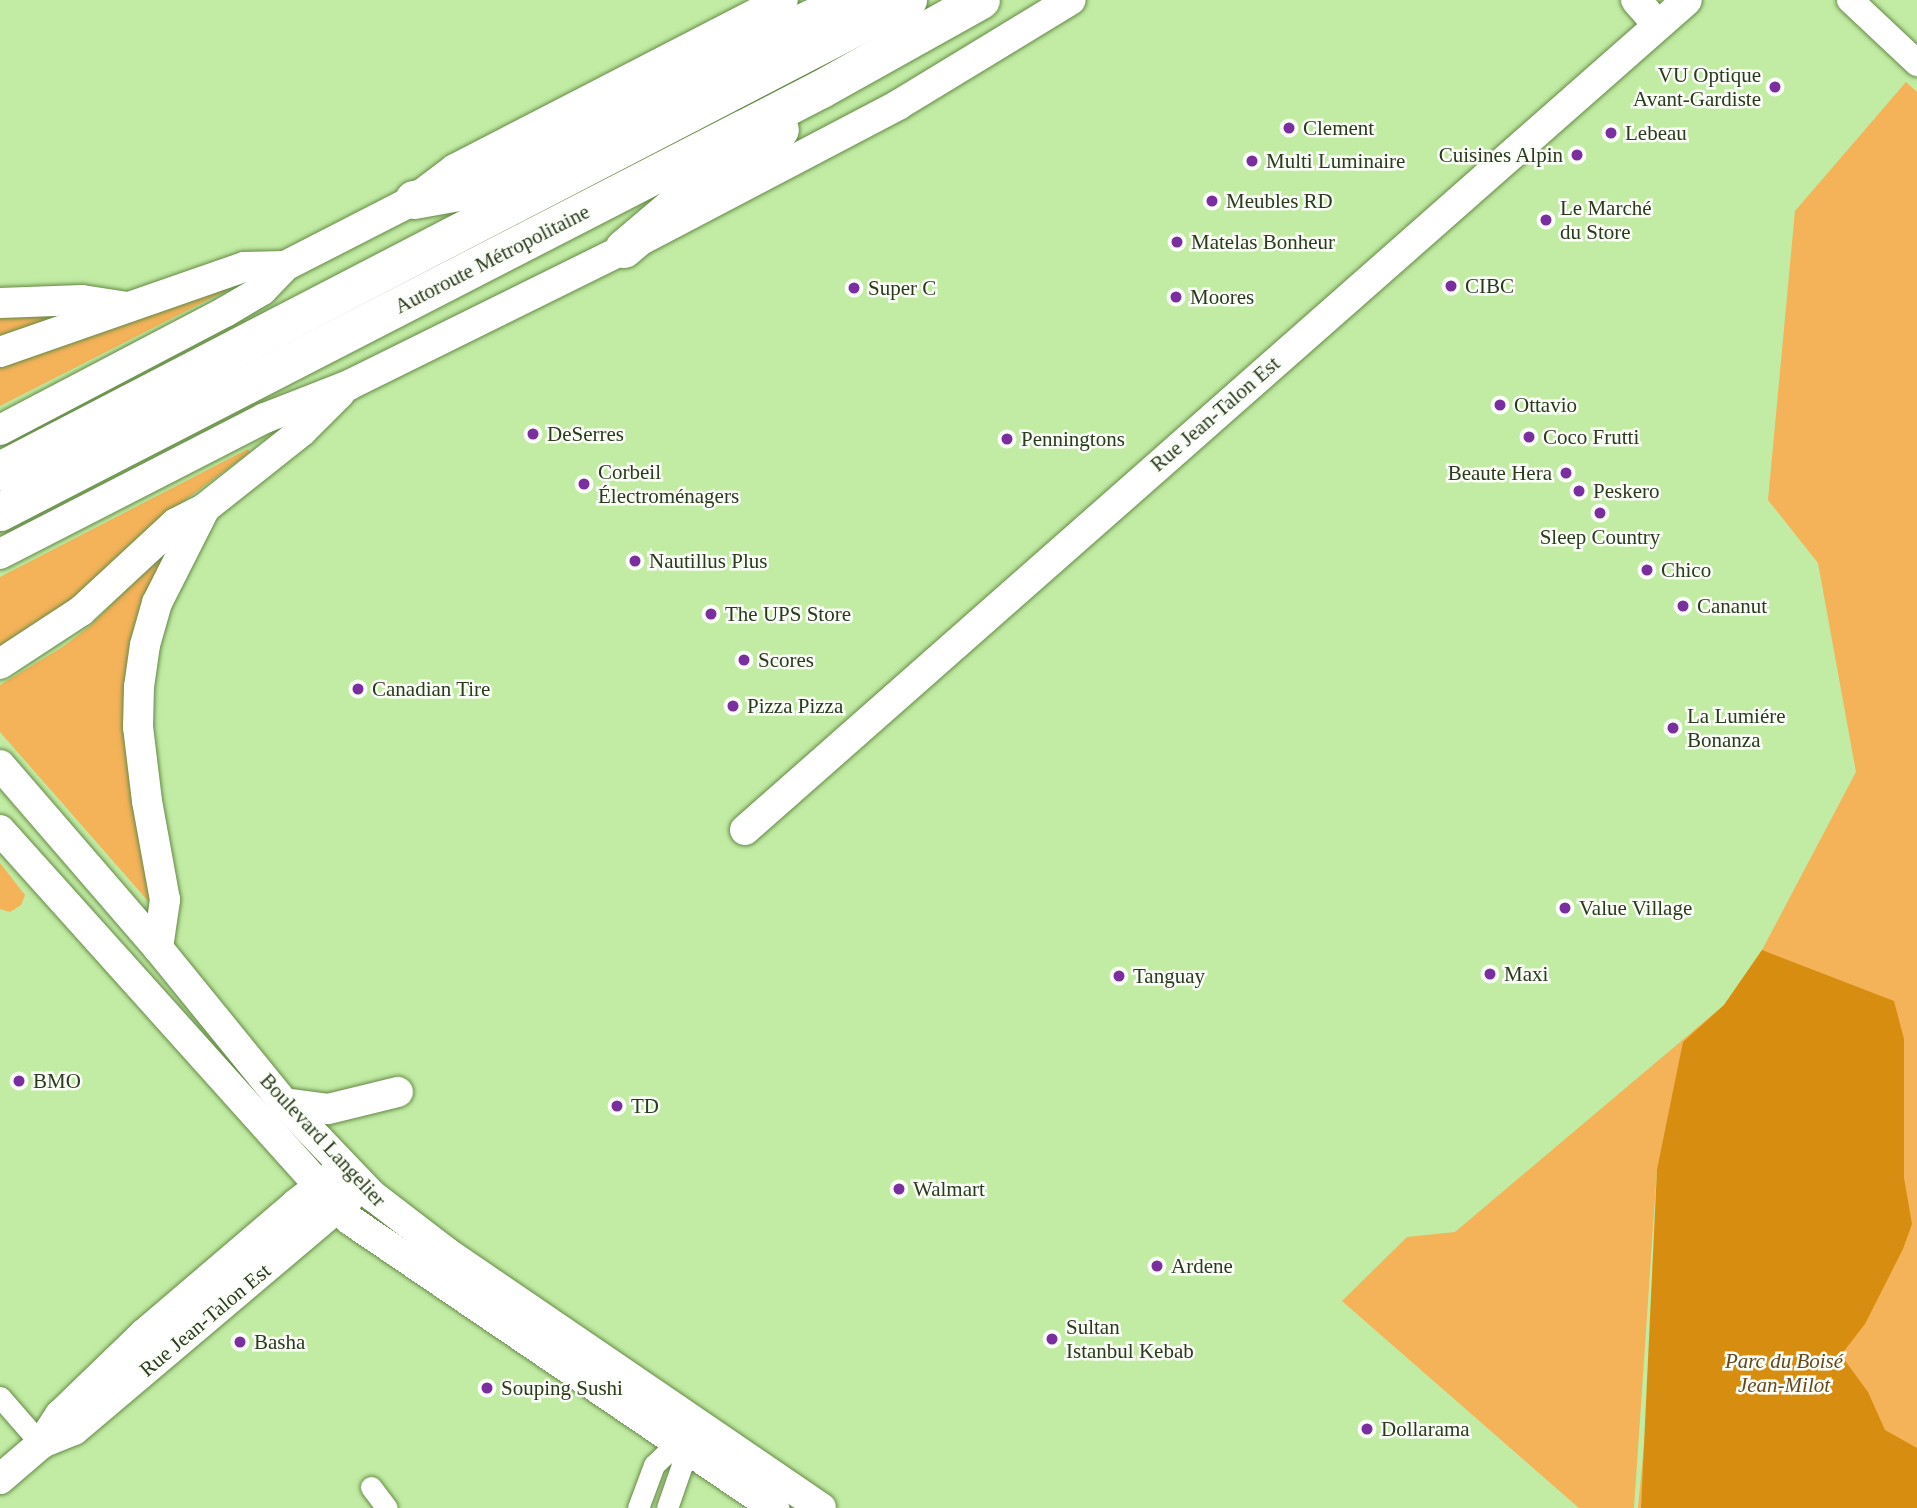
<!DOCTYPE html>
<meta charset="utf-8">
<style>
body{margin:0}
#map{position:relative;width:1917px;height:1508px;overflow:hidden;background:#c2eba4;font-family:"Times New Roman",serif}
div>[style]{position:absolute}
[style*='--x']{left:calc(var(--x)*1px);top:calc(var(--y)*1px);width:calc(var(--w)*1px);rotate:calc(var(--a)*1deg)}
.green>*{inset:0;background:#f4b259}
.forest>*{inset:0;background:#d78e10}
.roads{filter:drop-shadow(0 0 2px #658a46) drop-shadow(0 0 2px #658a46)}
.minor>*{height:21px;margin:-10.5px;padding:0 10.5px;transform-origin:10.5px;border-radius:10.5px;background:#fff}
.tertiary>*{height:26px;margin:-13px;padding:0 13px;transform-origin:13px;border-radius:13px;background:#fff}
.secondary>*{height:30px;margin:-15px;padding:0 15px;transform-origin:15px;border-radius:15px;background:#fff}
.motorway>*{height:38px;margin:-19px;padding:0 19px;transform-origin:19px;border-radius:19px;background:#fff}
.dots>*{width:19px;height:19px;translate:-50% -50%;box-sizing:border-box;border:4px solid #fbfff8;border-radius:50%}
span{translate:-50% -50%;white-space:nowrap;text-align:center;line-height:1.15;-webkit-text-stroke:5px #fbfff8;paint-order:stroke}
.poi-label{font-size:21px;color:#2a3a1d}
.right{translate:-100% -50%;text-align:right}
.left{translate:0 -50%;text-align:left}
.street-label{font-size:21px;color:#2a3a1d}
.park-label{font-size:21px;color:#66471d;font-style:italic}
</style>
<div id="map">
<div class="green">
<div style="clip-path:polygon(1906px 82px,1917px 92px,1917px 1508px,1638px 1508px,1682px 1051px,1657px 1169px,1634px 1508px,1579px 1508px,1342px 1301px,1407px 1237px,1455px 1232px,1724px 1005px,1762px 950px,1856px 772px,1818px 563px,1768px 500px,1795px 211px)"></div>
<div style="clip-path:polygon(229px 285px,231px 288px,0 406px,0 364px)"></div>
<div style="clip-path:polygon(0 313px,67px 316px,0 337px)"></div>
<div style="clip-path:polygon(248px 449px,250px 452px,177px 506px,67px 604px,0 648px,0 577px)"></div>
<div style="clip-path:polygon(166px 550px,170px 552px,148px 599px,153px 899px,148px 901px,0 732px,0 685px,64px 646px,90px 626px)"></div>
<div style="clip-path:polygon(0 863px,25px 895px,21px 905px,10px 912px,0 909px)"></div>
</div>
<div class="forest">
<div style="clip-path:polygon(1762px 950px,1894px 1001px,1904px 1039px,1904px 1178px,1912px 1224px,1903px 1249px,1865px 1324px,1841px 1355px,1868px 1392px,1885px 1430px,1917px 1448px,1917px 1508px,1641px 1508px,1657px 1169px,1683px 1042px,1724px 1005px)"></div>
</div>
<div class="roads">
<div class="minor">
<div style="--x:0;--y:1397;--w:62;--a:48.9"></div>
<div style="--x:371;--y:1487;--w:26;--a:53"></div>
<div style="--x:638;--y:1508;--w:46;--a:-69.6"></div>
<div style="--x:654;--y:1465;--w:46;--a:-44.1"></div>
<div style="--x:667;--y:1508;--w:46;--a:-70.8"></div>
<div style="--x:682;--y:1465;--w:22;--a:-95"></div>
</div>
<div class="tertiary">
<div style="--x:1850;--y:0;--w:92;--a:43.2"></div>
</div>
<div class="secondary">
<div style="--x:1636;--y:0;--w:33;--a:49"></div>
<div style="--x:0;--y:303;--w:82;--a:-2.1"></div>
<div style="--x:82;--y:300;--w:46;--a:8.8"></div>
<div style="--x:0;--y:352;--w:258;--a:-19.2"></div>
<div style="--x:244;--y:267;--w:41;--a:-1.4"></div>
<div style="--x:0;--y:430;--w:254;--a:-27.7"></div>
<div style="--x:225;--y:312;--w:43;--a:-30.7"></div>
<div style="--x:262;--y:290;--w:33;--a:-46"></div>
<div style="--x:285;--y:266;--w:145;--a:-27.1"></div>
<div style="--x:414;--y:200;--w:51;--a:-37.1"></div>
<div style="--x:455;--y:169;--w:369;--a:-27.3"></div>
<div style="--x:0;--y:554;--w:298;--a:-27.2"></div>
<div style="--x:265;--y:418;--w:90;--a:-21.4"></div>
<div style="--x:349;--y:385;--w:307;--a:-26.3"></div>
<div style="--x:624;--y:249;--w:310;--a:-27.7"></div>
<div style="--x:898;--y:105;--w:202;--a:-31.3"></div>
<div style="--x:0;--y:664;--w:97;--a:-33.2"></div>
<div style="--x:81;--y:611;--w:129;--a:-42.8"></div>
<div style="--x:176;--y:523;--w:33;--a:-27"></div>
<div style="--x:205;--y:508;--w:124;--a:-38.4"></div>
<div style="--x:302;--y:431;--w:54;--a:-45"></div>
<div style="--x:0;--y:765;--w:242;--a:49.2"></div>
<div style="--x:158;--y:948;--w:200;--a:50.9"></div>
<div style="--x:284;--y:1103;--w:129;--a:46.3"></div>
<div style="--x:373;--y:1196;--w:92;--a:37.5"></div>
<div style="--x:446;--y:1252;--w:454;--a:34.3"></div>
<div style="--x:0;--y:830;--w:524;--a:48.09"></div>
<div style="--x:350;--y:1220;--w:513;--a:34.19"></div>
<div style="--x:745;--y:830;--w:1255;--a:-41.38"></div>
<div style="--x:158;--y:948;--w:49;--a:-81.7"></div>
<div style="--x:165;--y:900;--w:101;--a:-100.3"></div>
<div style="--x:147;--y:801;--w:75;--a:-96.9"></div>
<div style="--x:138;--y:727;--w:40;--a:-88.6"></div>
<div style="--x:139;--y:687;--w:42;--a:-81.9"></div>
<div style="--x:145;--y:645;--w:44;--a:-74.1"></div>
<div style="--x:157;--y:603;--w:106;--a:-63.2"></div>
<div style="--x:284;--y:1103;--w:44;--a:7.8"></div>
<div style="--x:328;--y:1109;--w:72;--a:-13.7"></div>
<div style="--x:44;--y:1442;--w:32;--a:-22"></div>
<div style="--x:74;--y:1430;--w:363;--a:-40.2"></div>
<div style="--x:0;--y:1479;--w:54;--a:-40.5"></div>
<div style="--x:41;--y:1444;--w:35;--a:-57"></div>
<div style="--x:60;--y:1415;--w:117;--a:-44"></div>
<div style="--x:144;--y:1334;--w:200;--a:-40.5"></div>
<div style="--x:296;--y:1204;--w:49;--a:-37.6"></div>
</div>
<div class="motorway">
<div style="--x:414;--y:200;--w:51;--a:-10.2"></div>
<div style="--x:464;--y:191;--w:39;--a:-24"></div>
<div style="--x:500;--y:175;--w:264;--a:-27.2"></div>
<div style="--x:735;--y:54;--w:130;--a:-24.6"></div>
<div style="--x:624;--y:249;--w:96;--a:-40.3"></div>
<div style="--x:697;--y:187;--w:42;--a:-30.3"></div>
<div style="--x:733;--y:166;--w:59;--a:-37.5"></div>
<div style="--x:0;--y:471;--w:1023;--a:-27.42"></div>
<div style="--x:0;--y:512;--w:924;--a:-27.23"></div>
<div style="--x:822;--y:89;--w:182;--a:-29.2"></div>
</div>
</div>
<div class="dots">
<div style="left:1775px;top:87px;background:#7a2e9f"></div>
<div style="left:1289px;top:128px;background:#7a2e9f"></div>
<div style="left:1611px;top:133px;background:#7a2e9f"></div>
<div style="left:1577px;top:155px;background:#7a2e9f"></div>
<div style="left:1252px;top:161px;background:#7a2e9f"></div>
<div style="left:1212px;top:201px;background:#7a2e9f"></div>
<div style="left:1546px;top:220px;background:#7a2e9f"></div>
<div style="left:1177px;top:242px;background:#7a2e9f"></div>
<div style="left:1451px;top:286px;background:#7a2e9f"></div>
<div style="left:854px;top:288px;background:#7a2e9f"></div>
<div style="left:1176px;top:297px;background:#7a2e9f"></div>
<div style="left:1500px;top:405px;background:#7a2e9f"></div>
<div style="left:533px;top:434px;background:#7a2e9f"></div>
<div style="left:1529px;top:437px;background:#7a2e9f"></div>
<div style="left:1007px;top:439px;background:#7a2e9f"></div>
<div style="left:1566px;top:473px;background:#7a2e9f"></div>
<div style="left:584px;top:484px;background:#7a2e9f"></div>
<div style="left:1579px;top:491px;background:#7a2e9f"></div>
<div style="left:1600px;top:513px;background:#7a2e9f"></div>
<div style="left:635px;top:561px;background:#7a2e9f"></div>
<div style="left:1647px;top:570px;background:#7a2e9f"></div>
<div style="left:1683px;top:606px;background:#7a2e9f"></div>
<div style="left:711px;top:614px;background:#7a2e9f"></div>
<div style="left:744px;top:660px;background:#7a2e9f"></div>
<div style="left:358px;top:689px;background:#7a2e9f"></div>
<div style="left:733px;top:706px;background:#7a2e9f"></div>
<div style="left:1673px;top:728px;background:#7a2e9f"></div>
<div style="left:1565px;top:908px;background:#7a2e9f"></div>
<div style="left:1490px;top:974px;background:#7a2e9f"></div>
<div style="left:1119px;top:976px;background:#7a2e9f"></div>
<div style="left:19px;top:1081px;background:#7a2e9f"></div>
<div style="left:617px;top:1106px;background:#7a2e9f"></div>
<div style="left:899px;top:1189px;background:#7a2e9f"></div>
<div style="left:1157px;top:1266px;background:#7a2e9f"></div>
<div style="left:1052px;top:1339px;background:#7a2e9f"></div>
<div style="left:240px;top:1342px;background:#7a2e9f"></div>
<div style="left:487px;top:1388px;background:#7a2e9f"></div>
<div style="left:1367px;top:1429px;background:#7a2e9f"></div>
</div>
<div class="poi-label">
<span class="right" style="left:1761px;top:87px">VU Optique<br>Avant-Gardiste</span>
<span class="left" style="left:1303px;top:128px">Clement</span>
<span class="left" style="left:1625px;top:133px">Lebeau</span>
<span class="right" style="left:1563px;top:155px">Cuisines Alpin</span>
<span class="left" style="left:1266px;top:161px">Multi Luminaire</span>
<span class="left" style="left:1226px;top:201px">Meubles RD</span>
<span class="left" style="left:1560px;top:220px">Le Marché<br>du Store</span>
<span class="left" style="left:1191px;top:242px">Matelas Bonheur</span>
<span class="left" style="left:1465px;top:286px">CIBC</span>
<span class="left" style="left:868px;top:288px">Super C</span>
<span class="left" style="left:1190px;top:297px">Moores</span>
<span class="left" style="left:1514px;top:405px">Ottavio</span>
<span class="left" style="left:547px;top:434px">DeSerres</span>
<span class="left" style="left:1543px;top:437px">Coco Frutti</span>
<span class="left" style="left:1021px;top:439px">Penningtons</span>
<span class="left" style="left:598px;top:484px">Corbeil<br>Électroménagers</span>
<span class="right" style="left:1552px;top:473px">Beaute Hera</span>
<span class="left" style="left:1593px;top:491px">Peskero</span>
<span style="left:1600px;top:537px">Sleep Country</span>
<span class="left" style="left:649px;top:561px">Nautillus Plus</span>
<span class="left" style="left:1661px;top:570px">Chico</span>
<span class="left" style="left:1697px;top:606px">Cananut</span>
<span class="left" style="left:725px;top:614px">The UPS Store</span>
<span class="left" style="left:758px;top:660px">Scores</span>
<span class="left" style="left:372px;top:689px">Canadian Tire</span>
<span class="left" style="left:747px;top:706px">Pizza Pizza</span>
<span class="left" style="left:1687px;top:728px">La Lumiére<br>Bonanza</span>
<span class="left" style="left:1579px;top:908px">Value Village</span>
<span class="left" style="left:1504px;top:974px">Maxi</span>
<span class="left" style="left:1133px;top:976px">Tanguay</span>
<span class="left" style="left:33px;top:1081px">BMO</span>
<span class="left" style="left:631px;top:1106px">TD</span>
<span class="left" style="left:913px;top:1189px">Walmart</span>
<span class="left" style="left:1171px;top:1266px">Ardene</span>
<span class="left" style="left:1066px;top:1339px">Sultan<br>Istanbul Kebab</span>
<span class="left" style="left:254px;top:1342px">Basha</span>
<span class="left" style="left:501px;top:1388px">Souping Sushi</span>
<span class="left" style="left:1381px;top:1429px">Dollarama</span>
</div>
<div class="street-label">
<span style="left:492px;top:259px;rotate:-27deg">Autoroute Métropolitaine</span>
<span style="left:1215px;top:414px;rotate:-41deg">Rue Jean-Talon Est</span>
<span style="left:323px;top:1140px;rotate:47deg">Boulevard Langelier</span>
<span style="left:205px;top:1320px;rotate:-40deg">Rue Jean-Talon Est</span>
</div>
<div class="park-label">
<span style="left:1784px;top:1373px">Parc du Boisé<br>Jean-Milot</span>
</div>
</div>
